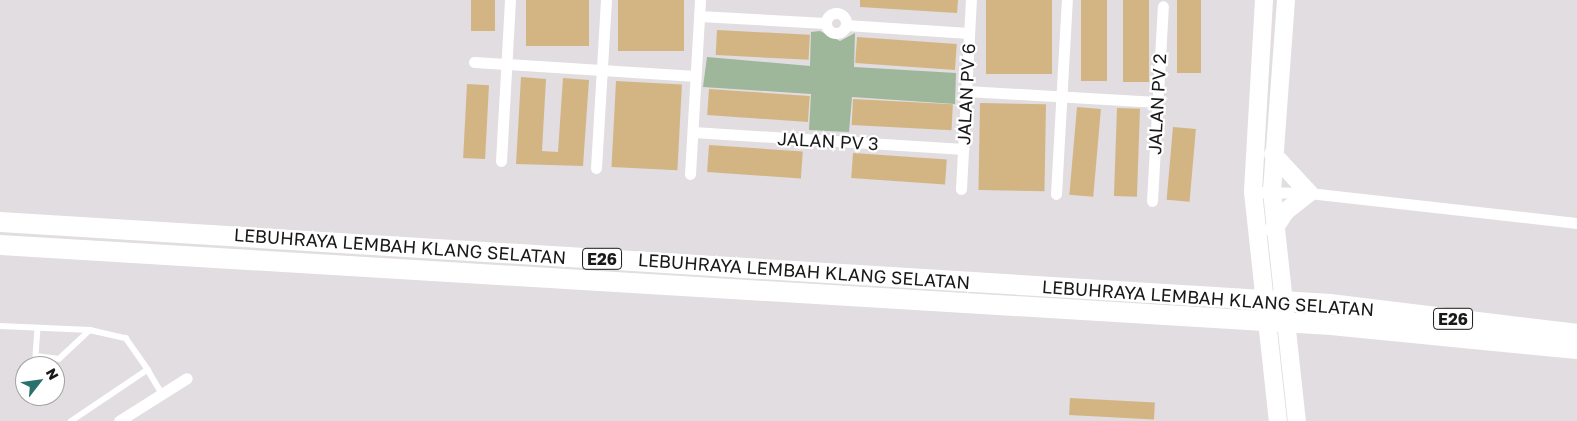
<!DOCTYPE html>
<style>
body{margin:0}
#map{position:relative;width:1577px;height:421px;overflow:hidden;background:#e1dde1;font-family:"Golos Text",sans-serif}
div>[style]{position:absolute}
[style*='--x']{left:calc(var(--x)*1px);top:calc(var(--y)*1px);width:calc(var(--w)*1px);rotate:calc(var(--a)*1deg)}
.green>*{inset:0;background:#9eb699}
.building>*{inset:0;background:#d3b584;transform-origin:0 0}
.service>*{height:5.5px;margin:-2.75px;padding:0 2.75px;transform-origin:2.75px;border-radius:2.75px;background:#fff}
.minor>*{height:11px;margin:-5.5px;padding:0 5.5px;transform-origin:5.5px;border-radius:5.5px;background:#fff}
.minor>.ring{margin:-5.5px;padding:0;box-sizing:content-box;background:none;border:11px solid #fff;border-radius:50%}
.primary>*{height:18px;margin:-9px;padding:0 9px;transform-origin:9px;border-radius:9px;background:#fff}
.motorway>*{height:20px;margin:-10px;padding:0 10px;transform-origin:10px;border-radius:10px;background:#fff}
span{translate:-50% -50%;white-space:nowrap;text-align:center;line-height:1.15;-webkit-text-stroke:4.5px #fff;paint-order:stroke}
.shield-label span{padding:1px 4px;background:#fff;border:1px solid;border-radius:4px;-webkit-text-stroke-width:0}
.shield-label{font-size:16px;color:#1a191a;font-weight:700}
.street-label{font-size:18px;color:#1a191a}
.north{position:absolute;left:15px;top:356px;width:50px;height:50px;box-sizing:border-box;background:#fff;border:1px solid #a3a3a3;border-radius:50%;rotate:60deg;font-size:14px;font-weight:700;line-height:20px;text-align:center;color:#1a191a}
.north::after{content:'';display:block;margin:auto;width:18px;height:22px;background:#28716c;clip-path:polygon(50% 0,100% 100%,50% 72%,0 100%)}
</style>
<div id="map">
<div class="green">
<div style="clip-path:polygon(820px 31px,840px 41px,855px 33px,854px 67px,956px 73px,955px 104px,852px 97px,849px 132px,809px 130px,811px 94px,703px 87px,707px 57px,810px 66px,811px 32px)"></div>
</div>
<div class="building">
<div style="left:471px;top:0;width:24px;height:31px"></div>
<div style="left:526px;top:0;width:63px;height:46px"></div>
<div style="left:618px;top:0;width:66px;height:51px"></div>
<div style="clip-path:polygon(860px 0,958px 0,957px 13px,860px 7px)"></div>
<div style="left:986px;top:0;width:66px;height:74px"></div>
<div style="left:1081px;top:0;width:26px;height:81px"></div>
<div style="left:1123px;top:0;width:26px;height:82px"></div>
<div style="left:1177px;top:0;width:24px;height:73px"></div>
<div style="left:717px;top:30px;width:93px;height:25px;rotate:3deg"></div>
<div style="left:857px;top:37px;width:100px;height:26px;rotate:4deg"></div>
<div style="clip-path:polygon(521px 77px,546px 79px,542px 151px,558px 152px,563px 78px,589px 80px,583px 166px,516px 164px)"></div>
<div style="left:616px;top:81px;width:66px;height:86px;rotate:3deg"></div>
<div style="left:467px;top:84px;width:22px;height:74px;rotate:3deg"></div>
<div style="left:709px;top:89px;width:101px;height:26px;rotate:4deg"></div>
<div style="left:853px;top:99px;width:100px;height:26px;rotate:3deg"></div>
<div style="left:980px;top:103px;width:66px;height:87px;rotate:1deg"></div>
<div style="left:1077px;top:107px;width:24px;height:88px;rotate:5deg"></div>
<div style="left:1117px;top:108px;width:23px;height:88px;rotate:2deg"></div>
<div style="left:1173px;top:127px;width:23px;height:73px;rotate:5deg"></div>
<div style="left:709px;top:145px;width:94px;height:27px;rotate:4deg"></div>
<div style="left:853px;top:153px;width:94px;height:25px;rotate:4deg"></div>
<div style="left:1070px;top:398px;width:85px;height:17px;rotate:3deg"></div>
</div>
<div class="service">
<div style="--x:0;--y:326;--w:90;--a:2.5"></div>
<div style="--x:90;--y:330;--w:37;--a:13"></div>
<div style="--x:126;--y:338;--w:39;--a:55"></div>
<div style="--x:148;--y:370;--w:92;--a:146.1"></div>
<div style="--x:38;--y:328;--w:28;--a:94"></div>
<div style="--x:36;--y:356;--w:23;--a:7"></div>
<div style="--x:59;--y:359;--w:42;--a:-43.1"></div>
<div style="--x:148;--y:370;--w:27;--a:59"></div>
</div>
<div class="minor">
<div class="ring" style="left:826px;top:13px;width:9px;height:9px"></div>
<div style="--x:699;--y:16;--w:126;--a:3.2"></div>
<div style="--x:846;--y:25;--w:123;--a:3.7"></div>
<div style="--x:474;--y:62;--w:222;--a:3.6"></div>
<div style="--x:966;--y:91;--w:191;--a:3.3"></div>
<div style="--x:693;--y:132;--w:271;--a:3.6"></div>
<div style="--x:501;--y:161;--w:161;--a:-86.8"></div>
<div style="--x:596;--y:168;--w:168;--a:-86.6"></div>
<div style="--x:690;--y:174;--w:174;--a:-86.7"></div>
<div style="--x:961;--y:189;--w:189;--a:-87"></div>
<div style="--x:1253;--y:192;--w:56;--a:1"></div>
<div style="--x:1309;--y:193;--w:270;--a:6.4"></div>
<div style="--x:1056;--y:194;--w:194;--a:-86.8"></div>
<div style="--x:1152;--y:201;--w:195;--a:-86.8"></div>
<div style="--x:119;--y:421;--w:80;--a:-32.3"></div>
</div>
<div class="primary">
<div style="--x:1264;--y:0;--w:192;--a:93.3"></div>
<div style="--x:1253;--y:192;--w:230;--a:83.8"></div>
<div style="--x:1286;--y:0;--w:193;--a:94.2"></div>
<div style="--x:1272;--y:192;--w:230;--a:83.8"></div>
<div style="--x:1273;--y:154;--w:53;--a:47.3"></div>
<div style="--x:1309;--y:193;--w:29;--a:142"></div>
<div style="--x:1286;--y:211;--w:22;--a:124"></div>
</div>
<div class="motorway">
<div style="--x:0;--y:222;--w:1333;--a:3.53"></div>
<div style="--x:1330;--y:304;--w:249;--a:6.9"></div>
<div style="--x:0;--y:245;--w:1333;--a:3.44"></div>
<div style="--x:1331;--y:325;--w:247;--a:5.6"></div>
</div>
<div class="shield-label">
<span style="left:602px;top:259px">E26</span>
<span style="left:1453px;top:319px">E26</span>
</div>
<div class="street-label">
<span style="left:966px;top:94px;rotate:-87deg">JALAN PV 6</span>
<span style="left:1157px;top:104px;rotate:-87deg">JALAN PV 2</span>
<span style="left:828px;top:141px;rotate:3deg">JALAN PV 3</span>
<span style="left:400px;top:246px;rotate:4deg">LEBUHRAYA LEMBAH KLANG SELATAN</span>
<span style="left:804px;top:271px;rotate:4deg">LEBUHRAYA LEMBAH KLANG SELATAN</span>
<span style="left:1208px;top:298px;rotate:4deg">LEBUHRAYA LEMBAH KLANG SELATAN</span>
</div>
<div class="north">N</div>
</div>
